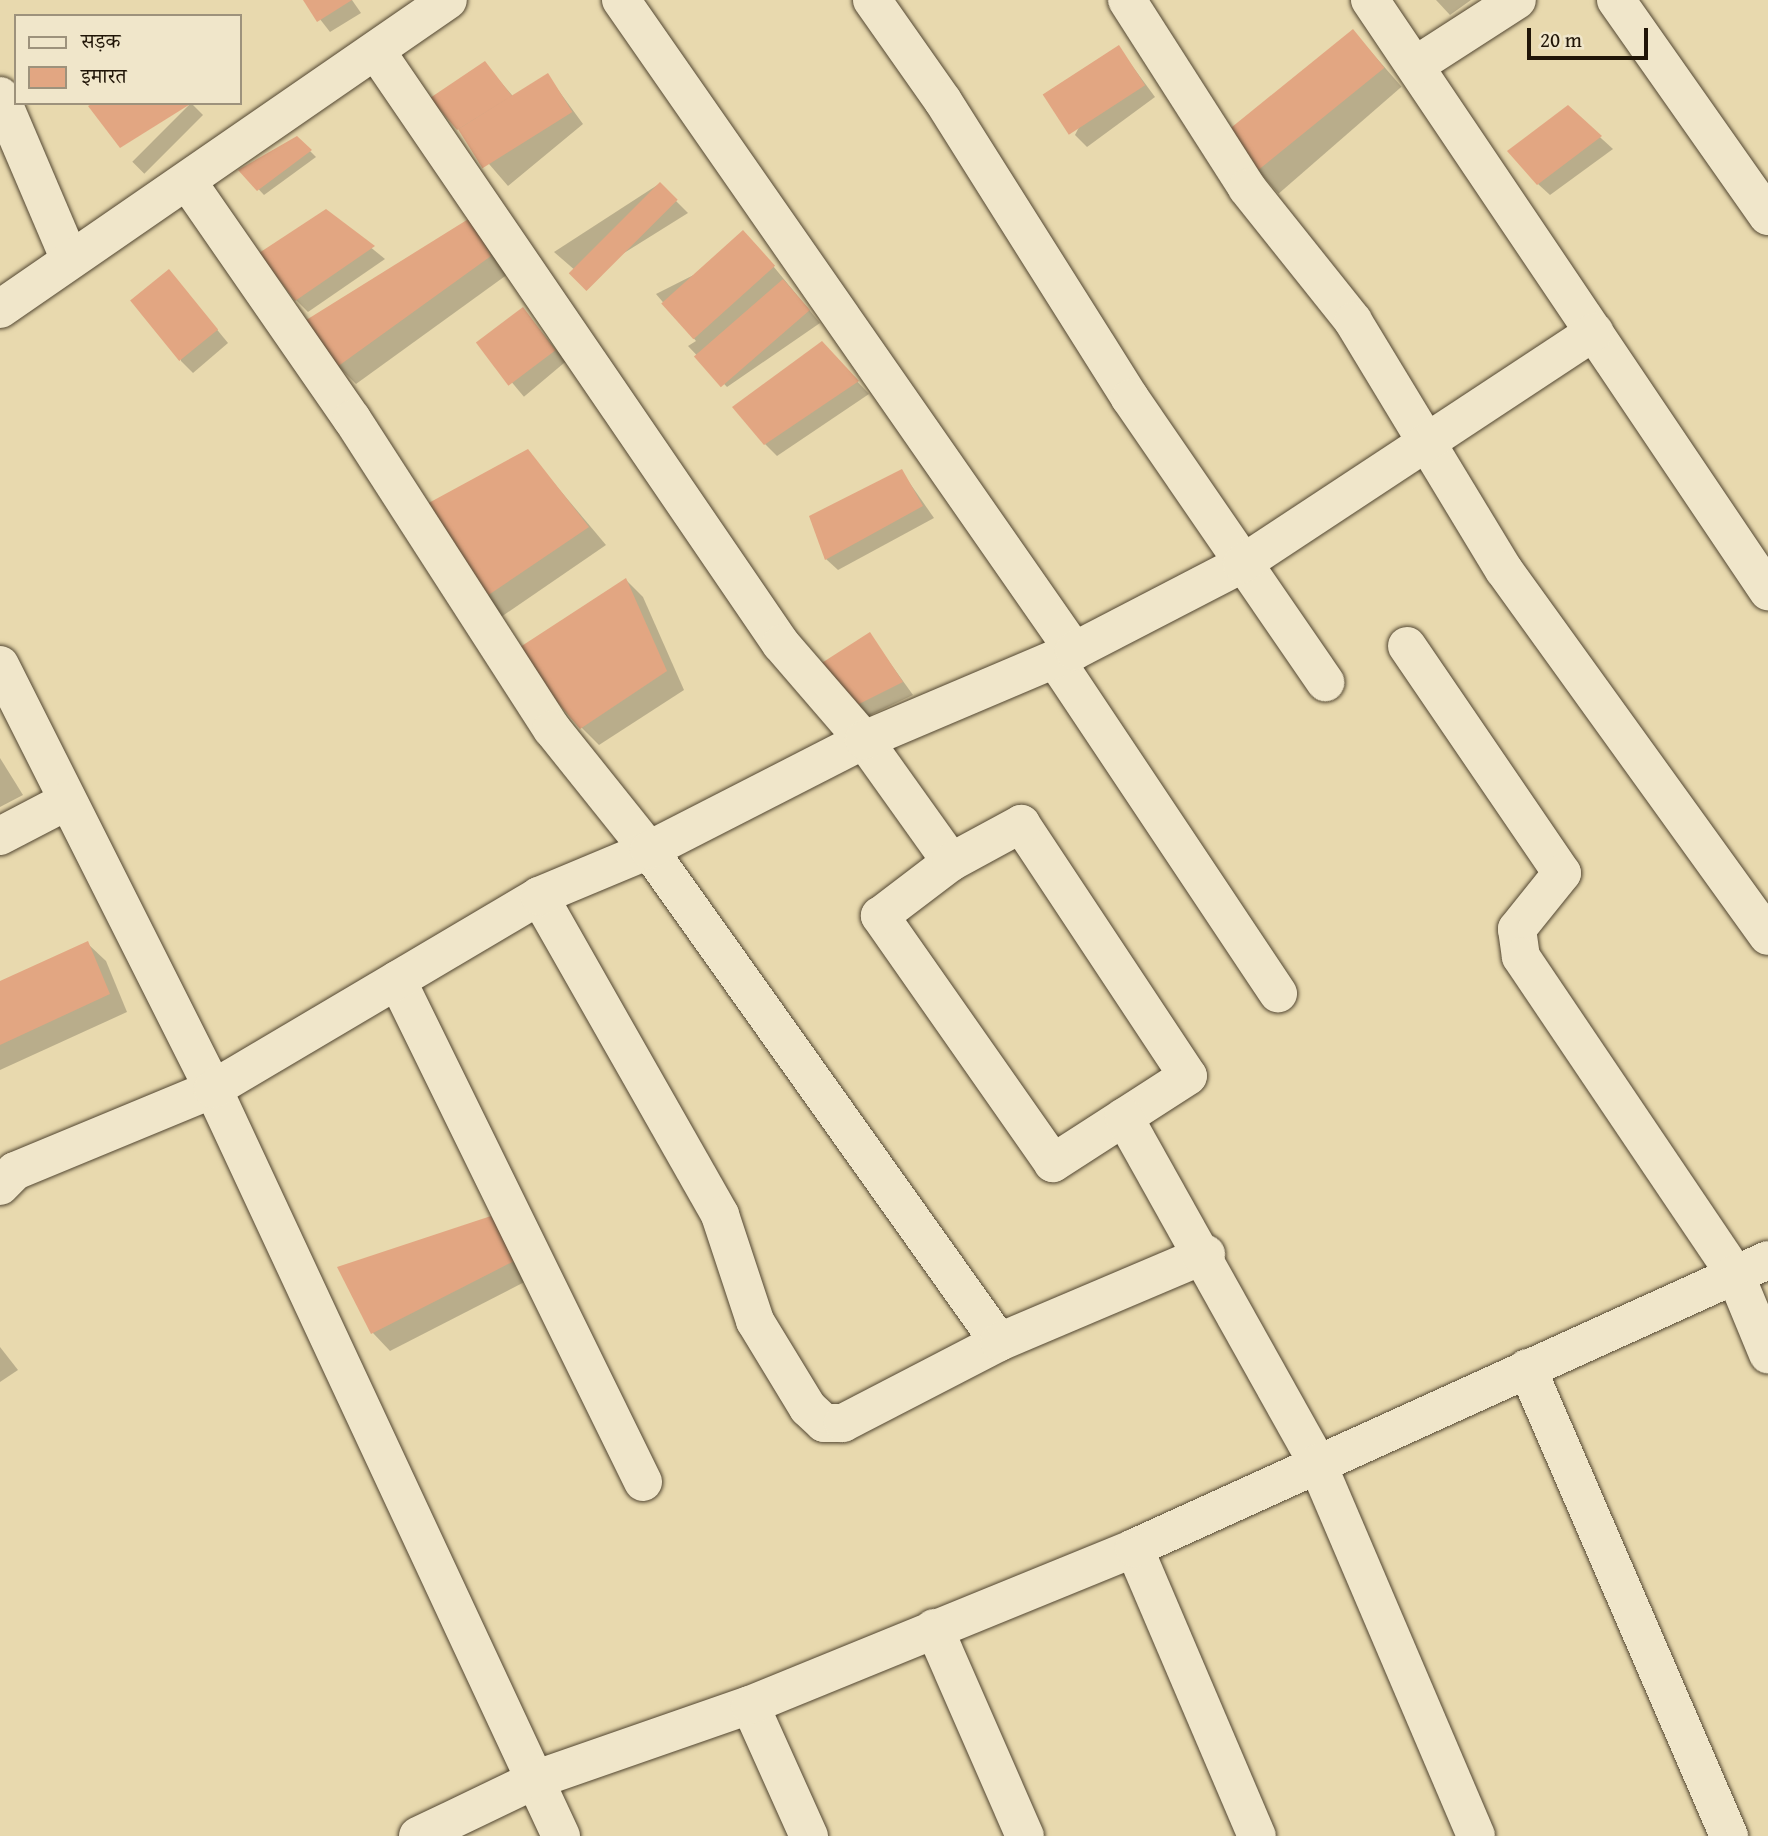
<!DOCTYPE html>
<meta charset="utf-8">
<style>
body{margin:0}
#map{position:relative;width:1768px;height:1836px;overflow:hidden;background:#e8d9ae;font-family:"Gentium Book Plus","Noto Serif Devanagari",serif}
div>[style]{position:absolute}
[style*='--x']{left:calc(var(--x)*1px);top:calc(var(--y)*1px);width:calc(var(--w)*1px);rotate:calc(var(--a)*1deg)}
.shadow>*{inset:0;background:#0003;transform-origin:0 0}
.building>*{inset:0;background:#e2a682;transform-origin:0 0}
.roads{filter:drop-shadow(0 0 2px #524631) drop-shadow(0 0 2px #524631)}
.minor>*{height:38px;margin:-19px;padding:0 19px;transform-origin:19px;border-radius:19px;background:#f0e6ca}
span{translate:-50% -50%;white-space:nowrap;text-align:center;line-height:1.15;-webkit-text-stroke:7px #f0e6ca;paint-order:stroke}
.legend{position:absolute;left:14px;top:14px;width:228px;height:91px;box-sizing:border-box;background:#f0e6ca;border:2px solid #9d927c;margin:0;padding:9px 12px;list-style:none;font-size:21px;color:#201507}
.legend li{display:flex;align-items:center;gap:14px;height:35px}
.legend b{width:35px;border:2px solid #9d927c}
.scale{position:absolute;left:1527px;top:28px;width:121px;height:32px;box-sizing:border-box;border:4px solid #201507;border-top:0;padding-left:9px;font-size:21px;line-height:24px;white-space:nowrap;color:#201507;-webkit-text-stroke:5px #f0e6ca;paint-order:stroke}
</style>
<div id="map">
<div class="shadow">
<div style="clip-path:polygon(305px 0,352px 0,361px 13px,330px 32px)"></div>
<div style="clip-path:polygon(1436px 0,1471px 0,1450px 15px)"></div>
<div style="left:1353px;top:31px;width:74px;height:163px;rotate:49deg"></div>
<div style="clip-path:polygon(1119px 48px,1155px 97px,1087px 147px,1075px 135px)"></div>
<div style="clip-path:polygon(485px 64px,518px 102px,548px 76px,583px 124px,508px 186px,433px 99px)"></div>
<div style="left:191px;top:103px;width:17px;height:83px;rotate:45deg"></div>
<div style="clip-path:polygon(1568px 108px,1613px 149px,1550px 195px,1538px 184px)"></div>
<div style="clip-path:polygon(297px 138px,316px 157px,264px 195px,241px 170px)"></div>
<div style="clip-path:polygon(659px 184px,688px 213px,584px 278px,554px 252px)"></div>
<div style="clip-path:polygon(326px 211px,385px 259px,308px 312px,296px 300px)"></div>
<div style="clip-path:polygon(469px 221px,508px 274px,356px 384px,338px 366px)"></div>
<div style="clip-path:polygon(755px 244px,820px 323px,727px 387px,688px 346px,696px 341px,656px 294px)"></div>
<div style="clip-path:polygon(169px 271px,228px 343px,193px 373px,181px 361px)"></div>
<div style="left:523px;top:310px;width:67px;height:55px;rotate:50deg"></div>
<div style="clip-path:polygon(821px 343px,869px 394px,777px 456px,765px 444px)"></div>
<div style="clip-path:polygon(527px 451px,606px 545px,501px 617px,483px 599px)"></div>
<div style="clip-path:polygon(902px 472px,934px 518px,838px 570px,826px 559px)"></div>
<div style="clip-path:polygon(626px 580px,643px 597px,684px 690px,599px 745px,581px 727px)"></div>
<div style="clip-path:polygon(870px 635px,913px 695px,862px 719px,819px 667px)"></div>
<div style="clip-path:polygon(0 758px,23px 795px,0 807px)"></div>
<div style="clip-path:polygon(88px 944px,106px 961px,127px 1012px,0 1070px,0 983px)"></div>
<div style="clip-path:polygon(490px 1218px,538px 1275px,390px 1351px,373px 1333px,340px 1268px)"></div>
<div style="clip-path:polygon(0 1347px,18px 1370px,0 1382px)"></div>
</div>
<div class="building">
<div style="clip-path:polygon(303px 0,352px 0,317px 22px)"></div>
<div style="left:1353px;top:29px;width:50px;height:166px;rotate:51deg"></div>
<div style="left:1119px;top:45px;width:48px;height:91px;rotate:57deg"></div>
<div style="clip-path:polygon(485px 61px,512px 96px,457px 130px,430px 98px)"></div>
<div style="left:548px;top:73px;width:46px;height:106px;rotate:58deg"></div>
<div style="clip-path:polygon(94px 103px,192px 103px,120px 148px,88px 106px)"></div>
<div style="clip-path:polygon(1568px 105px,1602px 136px,1537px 185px,1507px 151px)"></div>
<div style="clip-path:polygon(297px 136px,312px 150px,257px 191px,238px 170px)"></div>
<div style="left:660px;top:182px;width:25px;height:129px;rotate:45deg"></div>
<div style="clip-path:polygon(326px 209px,375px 246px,295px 301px,259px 253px)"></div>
<div style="clip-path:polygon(470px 218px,491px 256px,337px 367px,303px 322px)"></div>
<div style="left:743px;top:230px;width:48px;height:110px;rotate:48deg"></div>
<div style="left:169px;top:269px;width:78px;height:50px;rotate:51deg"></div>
<div style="left:783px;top:279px;width:41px;height:118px;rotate:49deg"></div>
<div style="left:523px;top:307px;width:54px;height:59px;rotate:53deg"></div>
<div style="clip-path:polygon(822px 341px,859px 381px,764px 445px,732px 407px)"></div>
<div style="clip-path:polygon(528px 449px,589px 527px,481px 600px,425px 505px)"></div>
<div style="clip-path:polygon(902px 469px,923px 506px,825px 560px,809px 516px)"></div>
<div style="clip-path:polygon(626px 578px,667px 671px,580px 729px,514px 651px)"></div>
<div style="clip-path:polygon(870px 632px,903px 682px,849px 709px,817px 666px)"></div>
<div style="clip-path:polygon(88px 941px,110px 994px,0 1045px,0 981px)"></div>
<div style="clip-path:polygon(491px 1216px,522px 1257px,371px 1334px,337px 1267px)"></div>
</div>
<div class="roads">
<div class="minor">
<div style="--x:621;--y:0;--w:793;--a:55.17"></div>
<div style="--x:872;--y:0;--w:123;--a:54.9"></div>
<div style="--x:943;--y:101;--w:351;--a:57.8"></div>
<div style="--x:1130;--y:398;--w:345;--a:55.5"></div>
<div style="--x:1127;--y:0;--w:223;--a:57.4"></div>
<div style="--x:1247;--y:188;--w:170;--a:51.4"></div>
<div style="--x:1353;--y:321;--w:291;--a:58.8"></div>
<div style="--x:1504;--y:570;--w:451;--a:54.2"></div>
<div style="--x:1370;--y:0;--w:713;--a:56.04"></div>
<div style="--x:1616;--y:0;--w:264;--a:54.9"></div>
<div style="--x:376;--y:51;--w:718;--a:55.67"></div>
<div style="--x:781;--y:644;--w:127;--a:49.2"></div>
<div style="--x:864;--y:740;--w:150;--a:54.5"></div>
<div style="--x:1416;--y:65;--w:120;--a:-32.8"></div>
<div style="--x:0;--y:96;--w:178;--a:66.9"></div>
<div style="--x:187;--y:181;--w:290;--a:55.3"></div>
<div style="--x:352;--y:419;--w:369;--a:57.2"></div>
<div style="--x:552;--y:729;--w:155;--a:51.3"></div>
<div style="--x:649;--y:850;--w:604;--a:54.57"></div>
<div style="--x:0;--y:309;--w:544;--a:-34.6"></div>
<div style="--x:1407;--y:646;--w:275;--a:55.7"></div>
<div style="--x:1562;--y:873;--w:72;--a:128.8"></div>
<div style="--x:1517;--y:929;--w:28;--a:82"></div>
<div style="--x:1521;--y:957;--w:382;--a:56"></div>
<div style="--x:1735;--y:1274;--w:87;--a:67.6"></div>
<div style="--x:1055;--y:659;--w:402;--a:56.3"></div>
<div style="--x:0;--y:665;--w:474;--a:63.3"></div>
<div style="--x:213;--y:1089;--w:824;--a:65.02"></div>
<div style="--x:1021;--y:824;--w:302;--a:56.5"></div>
<div style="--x:1188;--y:1076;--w:161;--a:147.2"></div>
<div style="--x:1053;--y:1163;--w:302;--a:-125"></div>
<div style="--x:880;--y:916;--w:89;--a:-37.3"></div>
<div style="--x:951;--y:862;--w:80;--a:-28.5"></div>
<div style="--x:0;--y:836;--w:76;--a:-27.6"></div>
<div style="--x:539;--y:896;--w:367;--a:60.4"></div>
<div style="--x:720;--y:1215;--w:112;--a:71.7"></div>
<div style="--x:755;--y:1321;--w:102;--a:58.7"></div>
<div style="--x:808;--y:1408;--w:22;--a:43"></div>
<div style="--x:824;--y:1423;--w:19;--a:0"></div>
<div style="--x:843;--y:1423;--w:176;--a:-27.4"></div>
<div style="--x:999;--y:1342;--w:225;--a:-23"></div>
<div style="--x:397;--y:980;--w:559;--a:63.89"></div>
<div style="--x:1124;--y:1117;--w:396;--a:60.8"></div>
<div style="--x:1317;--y:1463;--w:405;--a:66.9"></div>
<div style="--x:0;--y:1186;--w:21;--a:-45"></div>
<div style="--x:15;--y:1171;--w:214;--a:-22.5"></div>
<div style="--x:213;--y:1089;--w:379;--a:-30.6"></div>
<div style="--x:539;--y:896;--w:119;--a:-22.7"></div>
<div style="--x:649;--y:850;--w:242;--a:-27.1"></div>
<div style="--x:864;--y:740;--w:228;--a:-23"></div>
<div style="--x:1074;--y:651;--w:189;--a:-27.4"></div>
<div style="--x:1242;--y:564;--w:422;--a:-33.4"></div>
<div style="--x:1527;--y:1368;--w:510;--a:66.65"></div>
<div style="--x:1134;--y:1548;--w:313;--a:66.9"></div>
<div style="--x:934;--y:1628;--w:227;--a:66.4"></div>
<div style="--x:750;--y:1705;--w:144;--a:65.8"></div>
<div style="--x:418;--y:1836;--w:132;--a:-25.6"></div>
<div style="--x:537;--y:1779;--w:225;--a:-19.2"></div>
<div style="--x:750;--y:1705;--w:415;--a:-22.2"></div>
<div style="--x:1134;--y:1548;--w:696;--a:-24.43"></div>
</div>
</div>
<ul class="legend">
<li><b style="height:9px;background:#f0e6ca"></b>सड़क</li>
<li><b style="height:19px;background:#e2a682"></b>इमारत</li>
</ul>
<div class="scale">20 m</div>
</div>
